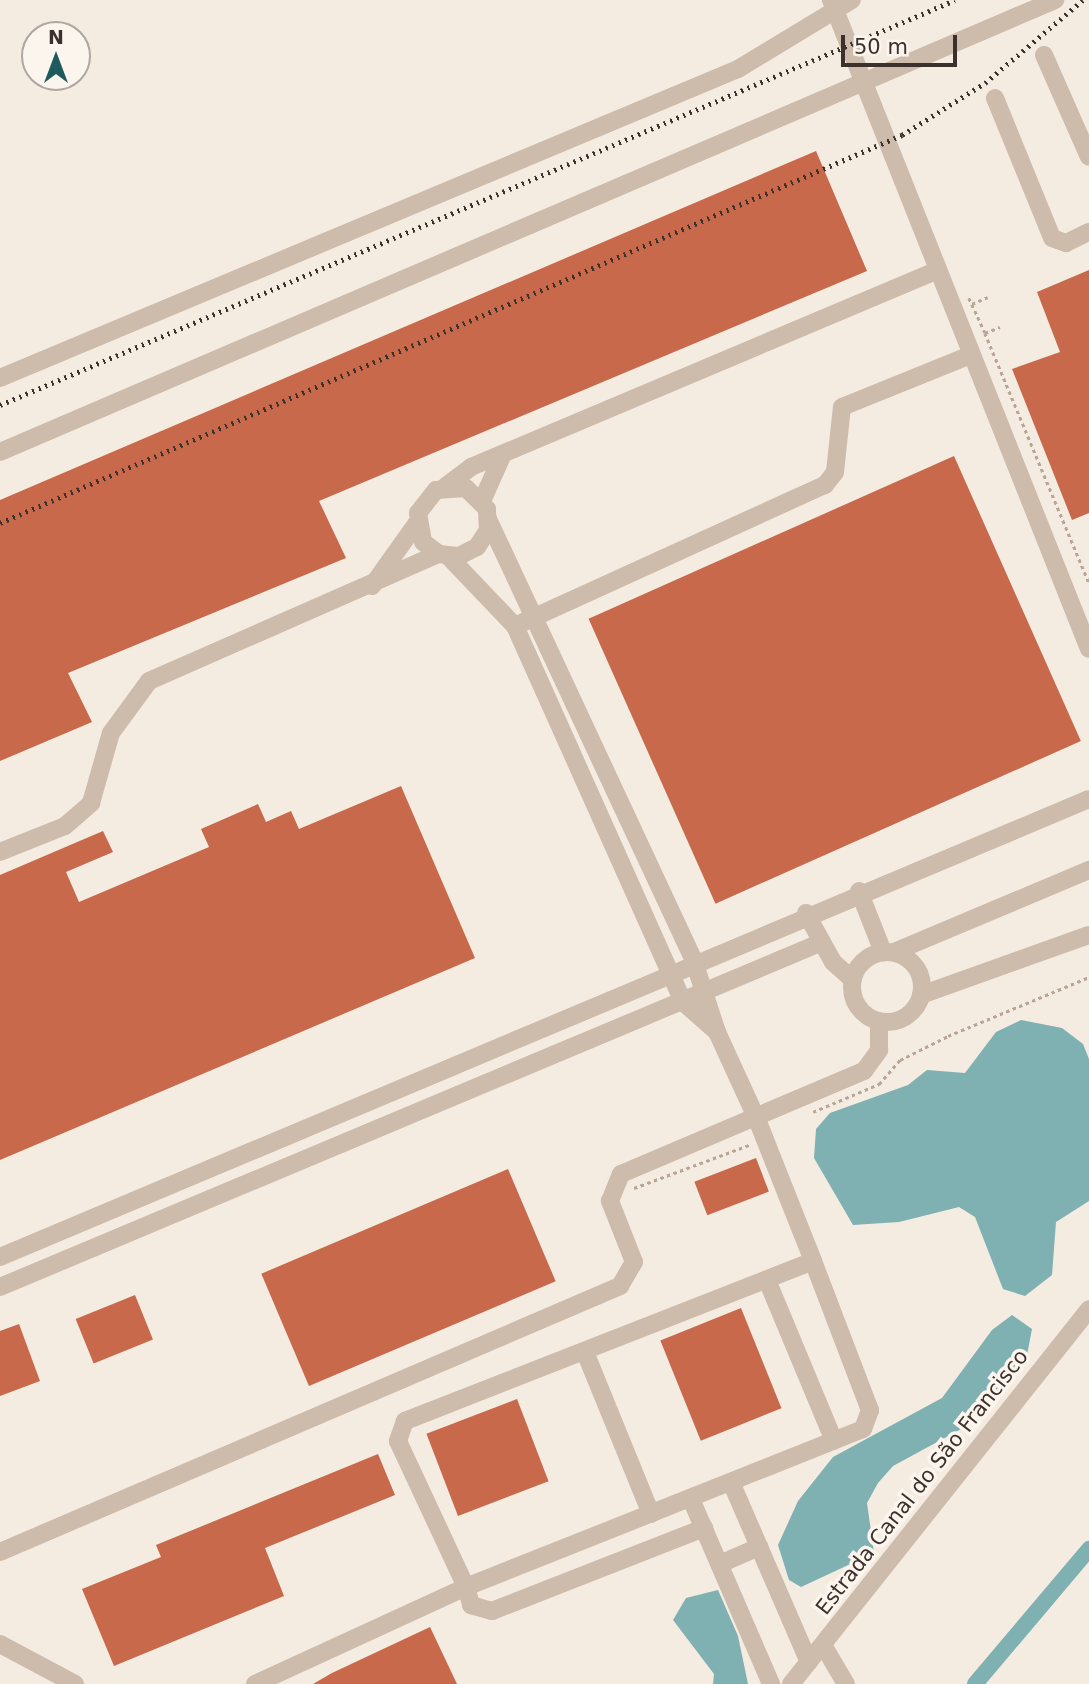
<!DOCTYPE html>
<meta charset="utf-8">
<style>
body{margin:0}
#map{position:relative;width:1089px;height:1684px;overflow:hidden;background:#f4ebe1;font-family:"DejaVu Sans",sans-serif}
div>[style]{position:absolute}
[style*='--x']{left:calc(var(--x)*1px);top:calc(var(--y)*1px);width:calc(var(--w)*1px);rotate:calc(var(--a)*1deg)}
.water>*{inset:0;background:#7fb0b2}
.canal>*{height:16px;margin:-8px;padding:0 8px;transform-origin:8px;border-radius:8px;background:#7fb0b2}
.building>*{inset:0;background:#c8694b;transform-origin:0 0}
.path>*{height:2.5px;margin-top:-1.25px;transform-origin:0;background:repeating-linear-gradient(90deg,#b9a596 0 3.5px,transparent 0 7px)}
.minor>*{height:18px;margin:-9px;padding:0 9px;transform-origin:9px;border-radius:9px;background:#cdbbac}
.minor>.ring{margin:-9px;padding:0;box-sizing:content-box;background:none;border:18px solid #cdbbac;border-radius:50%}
.rail>*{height:4.5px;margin-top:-2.25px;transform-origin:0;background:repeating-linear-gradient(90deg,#3b302b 0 2px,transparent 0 7px)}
span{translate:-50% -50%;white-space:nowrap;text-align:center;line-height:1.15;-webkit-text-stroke:7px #fbf5ee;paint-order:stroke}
.street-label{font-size:21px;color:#3b302b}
.north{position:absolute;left:21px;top:21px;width:70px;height:70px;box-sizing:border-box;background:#fbf5ee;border:2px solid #aea6a0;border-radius:50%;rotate:0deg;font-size:19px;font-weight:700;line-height:28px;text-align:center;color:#3b302b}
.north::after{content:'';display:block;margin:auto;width:24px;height:32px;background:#1f5a5e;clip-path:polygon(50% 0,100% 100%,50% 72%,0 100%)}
.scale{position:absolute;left:841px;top:35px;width:116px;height:32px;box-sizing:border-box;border:4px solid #3b302b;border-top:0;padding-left:9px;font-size:21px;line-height:24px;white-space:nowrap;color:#3b302b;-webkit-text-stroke:5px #fbf5ee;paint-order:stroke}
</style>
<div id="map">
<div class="water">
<div style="clip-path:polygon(1021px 1020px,1062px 1028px,1083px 1044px,1089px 1059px,1089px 1201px,1056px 1222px,1052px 1275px,1025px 1296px,1003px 1289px,975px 1217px,959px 1207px,899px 1222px,853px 1225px,814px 1158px,816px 1129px,830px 1113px,908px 1085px,927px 1070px,965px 1073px,996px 1032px)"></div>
<div style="clip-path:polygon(1012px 1315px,1032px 1329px,1027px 1355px,994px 1400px,963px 1428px,893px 1466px,878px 1483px,867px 1503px,874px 1553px,801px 1587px,789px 1580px,778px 1545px,798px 1501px,833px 1457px,942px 1398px,992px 1330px)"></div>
<div style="clip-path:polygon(718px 1590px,738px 1636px,748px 1684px,713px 1684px,714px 1674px,673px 1620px,686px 1598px)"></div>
</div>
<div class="canal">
<div style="--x:975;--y:1684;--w:177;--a:-49.8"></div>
</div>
<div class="building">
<div style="clip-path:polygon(816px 151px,867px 271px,319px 501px,346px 558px,68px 673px,92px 722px,0 761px,0 500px)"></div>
<div style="clip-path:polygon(1089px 270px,1089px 513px,1072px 520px,1012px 369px,1060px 352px,1037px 292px)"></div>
<div style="left:954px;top:456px;width:312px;height:400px;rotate:66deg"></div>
<div style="clip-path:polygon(401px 786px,475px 958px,0 1160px,0 875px,103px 831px,113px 852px,66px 872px,79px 902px,209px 847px,201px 829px,258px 804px,266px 822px,291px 811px,299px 829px)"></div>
<div style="left:756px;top:1158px;width:36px;height:66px;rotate:69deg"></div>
<div style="left:508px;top:1169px;width:122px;height:268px;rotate:67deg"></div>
<div style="left:135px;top:1295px;width:48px;height:64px;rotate:68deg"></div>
<div style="left:741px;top:1308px;width:108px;height:87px;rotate:68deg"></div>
<div style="clip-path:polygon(19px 1324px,40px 1381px,0 1396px,0 1331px)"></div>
<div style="left:517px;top:1399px;width:88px;height:97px;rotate:69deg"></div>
<div style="clip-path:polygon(378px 1454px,395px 1495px,265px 1548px,284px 1596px,114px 1666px,82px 1589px,161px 1557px,156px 1545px)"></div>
<div style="clip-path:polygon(430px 1627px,457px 1684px,313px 1684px,332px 1673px)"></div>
</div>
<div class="path">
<div style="--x:969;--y:298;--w:38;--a:65"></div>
<div style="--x:985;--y:333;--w:16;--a:-22"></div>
<div style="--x:972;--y:304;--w:17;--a:-24"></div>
<div style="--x:985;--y:333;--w:271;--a:67.4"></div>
<div style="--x:813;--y:1112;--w:72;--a:-23"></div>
<div style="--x:879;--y:1084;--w:32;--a:-49"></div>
<div style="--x:900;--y:1060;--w:54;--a:-26.6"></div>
<div style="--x:948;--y:1036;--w:153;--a:-22.7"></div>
<div style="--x:634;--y:1188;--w:123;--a:-20.5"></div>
</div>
<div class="minor">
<div style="--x:831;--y:0;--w:698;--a:68.32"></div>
<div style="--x:1044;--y:55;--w:111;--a:66.2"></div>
<div style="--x:995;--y:98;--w:151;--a:67.8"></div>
<div style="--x:1052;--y:238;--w:15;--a:20"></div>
<div style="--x:1066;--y:243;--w:25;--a:-26"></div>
<div style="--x:0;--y:378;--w:800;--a:-22.72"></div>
<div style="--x:738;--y:69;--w:133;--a:-31.2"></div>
<div style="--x:0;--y:452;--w:1148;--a:-23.19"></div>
<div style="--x:446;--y:486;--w:31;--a:-37"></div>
<div style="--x:471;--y:467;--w:505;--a:-22.86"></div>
<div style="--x:482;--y:501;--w:49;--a:-66"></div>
<div style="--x:488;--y:519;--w:488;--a:65"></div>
<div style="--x:694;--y:961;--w:75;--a:72.1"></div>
<div style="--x:717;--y:1032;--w:94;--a:65.4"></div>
<div style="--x:756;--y:1117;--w:22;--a:68"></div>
<div style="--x:764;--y:1137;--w:133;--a:68.4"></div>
<div style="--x:813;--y:1261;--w:160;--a:69.1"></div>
<div style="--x:870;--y:1410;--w:20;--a:110"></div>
<div style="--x:863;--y:1429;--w:427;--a:158.3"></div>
<div style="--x:466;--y:1587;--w:161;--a:-115"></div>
<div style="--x:398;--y:1441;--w:21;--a:-71"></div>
<div style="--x:405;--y:1421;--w:438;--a:-21.4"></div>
<div style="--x:449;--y:557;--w:95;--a:46.3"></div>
<div style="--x:515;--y:626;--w:412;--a:65.9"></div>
<div style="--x:683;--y:1002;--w:45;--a:41.4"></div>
<div style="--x:372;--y:586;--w:77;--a:-54.5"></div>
<div style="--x:515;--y:626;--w:341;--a:-24.5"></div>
<div style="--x:825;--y:485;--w:16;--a:-52"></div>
<div style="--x:835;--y:472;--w:65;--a:-83.9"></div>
<div style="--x:842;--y:407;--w:139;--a:-22"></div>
<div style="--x:0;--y:852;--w:70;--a:-21.8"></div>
<div style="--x:65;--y:826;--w:35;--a:-41"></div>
<div style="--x:91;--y:803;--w:73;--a:-74.1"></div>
<div style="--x:111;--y:733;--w:64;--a:-53.8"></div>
<div style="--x:149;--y:681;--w:317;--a:-23.7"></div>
<div style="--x:439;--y:554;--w:20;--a:6"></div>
<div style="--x:459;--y:556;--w:20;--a:-27"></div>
<div style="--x:477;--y:547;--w:20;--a:-57"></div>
<div style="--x:488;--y:530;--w:21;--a:-93"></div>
<div style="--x:487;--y:509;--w:30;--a:-135"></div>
<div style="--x:466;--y:488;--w:30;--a:176"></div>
<div style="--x:436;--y:490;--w:29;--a:128"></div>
<div style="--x:418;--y:513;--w:29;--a:80"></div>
<div style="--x:423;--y:542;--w:20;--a:37"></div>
<div style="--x:859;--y:891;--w:66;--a:68.5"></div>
<div style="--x:806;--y:913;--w:56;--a:61.1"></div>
<div style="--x:833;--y:962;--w:25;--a:42"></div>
<div class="ring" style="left:852px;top:952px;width:52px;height:52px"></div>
<div style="--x:894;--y:952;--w:212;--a:-22.8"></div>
<div style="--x:921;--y:995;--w:178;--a:-19.7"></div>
<div style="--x:0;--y:1257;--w:1181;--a:-22.81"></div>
<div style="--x:767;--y:1280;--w:174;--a:67.4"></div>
<div style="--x:0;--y:1287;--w:889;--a:-22.76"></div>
<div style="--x:585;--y:1352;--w:175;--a:67.8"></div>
<div style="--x:731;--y:1482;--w:196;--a:66.6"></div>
<div style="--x:691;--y:1499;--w:202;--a:66.6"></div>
<div style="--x:0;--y:1552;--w:675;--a:-23.22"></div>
<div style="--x:620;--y:1286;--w:28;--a:-60"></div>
<div style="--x:634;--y:1262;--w:66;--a:-111.5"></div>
<div style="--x:610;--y:1201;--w:29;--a:-68"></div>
<div style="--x:621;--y:1174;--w:264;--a:-23"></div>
<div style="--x:864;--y:1071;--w:26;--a:-54"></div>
<div style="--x:879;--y:1050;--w:29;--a:-90"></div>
<div style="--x:720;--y:1564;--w:43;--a:-23.6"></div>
<div style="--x:0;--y:1644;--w:85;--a:28.1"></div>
<div style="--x:823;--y:1645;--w:45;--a:59.5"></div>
<div style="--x:255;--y:1684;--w:232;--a:-24.7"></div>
<div style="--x:466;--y:1587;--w:19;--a:74"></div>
<div style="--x:471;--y:1605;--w:22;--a:16"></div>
<div style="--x:492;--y:1611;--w:228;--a:-21.4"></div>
<div style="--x:791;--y:1684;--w:479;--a:-51.5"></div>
</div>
<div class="rail">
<div style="--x:0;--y:405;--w:1037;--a:-22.98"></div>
<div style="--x:0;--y:523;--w:982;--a:-23.28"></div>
<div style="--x:902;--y:135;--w:98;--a:-32.1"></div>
<div style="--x:985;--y:83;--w:128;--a:-40.3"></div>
</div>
<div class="street-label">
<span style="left:922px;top:1482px;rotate:-52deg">Estrada Canal do São Francisco</span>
</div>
<div class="north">N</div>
<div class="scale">50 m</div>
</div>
